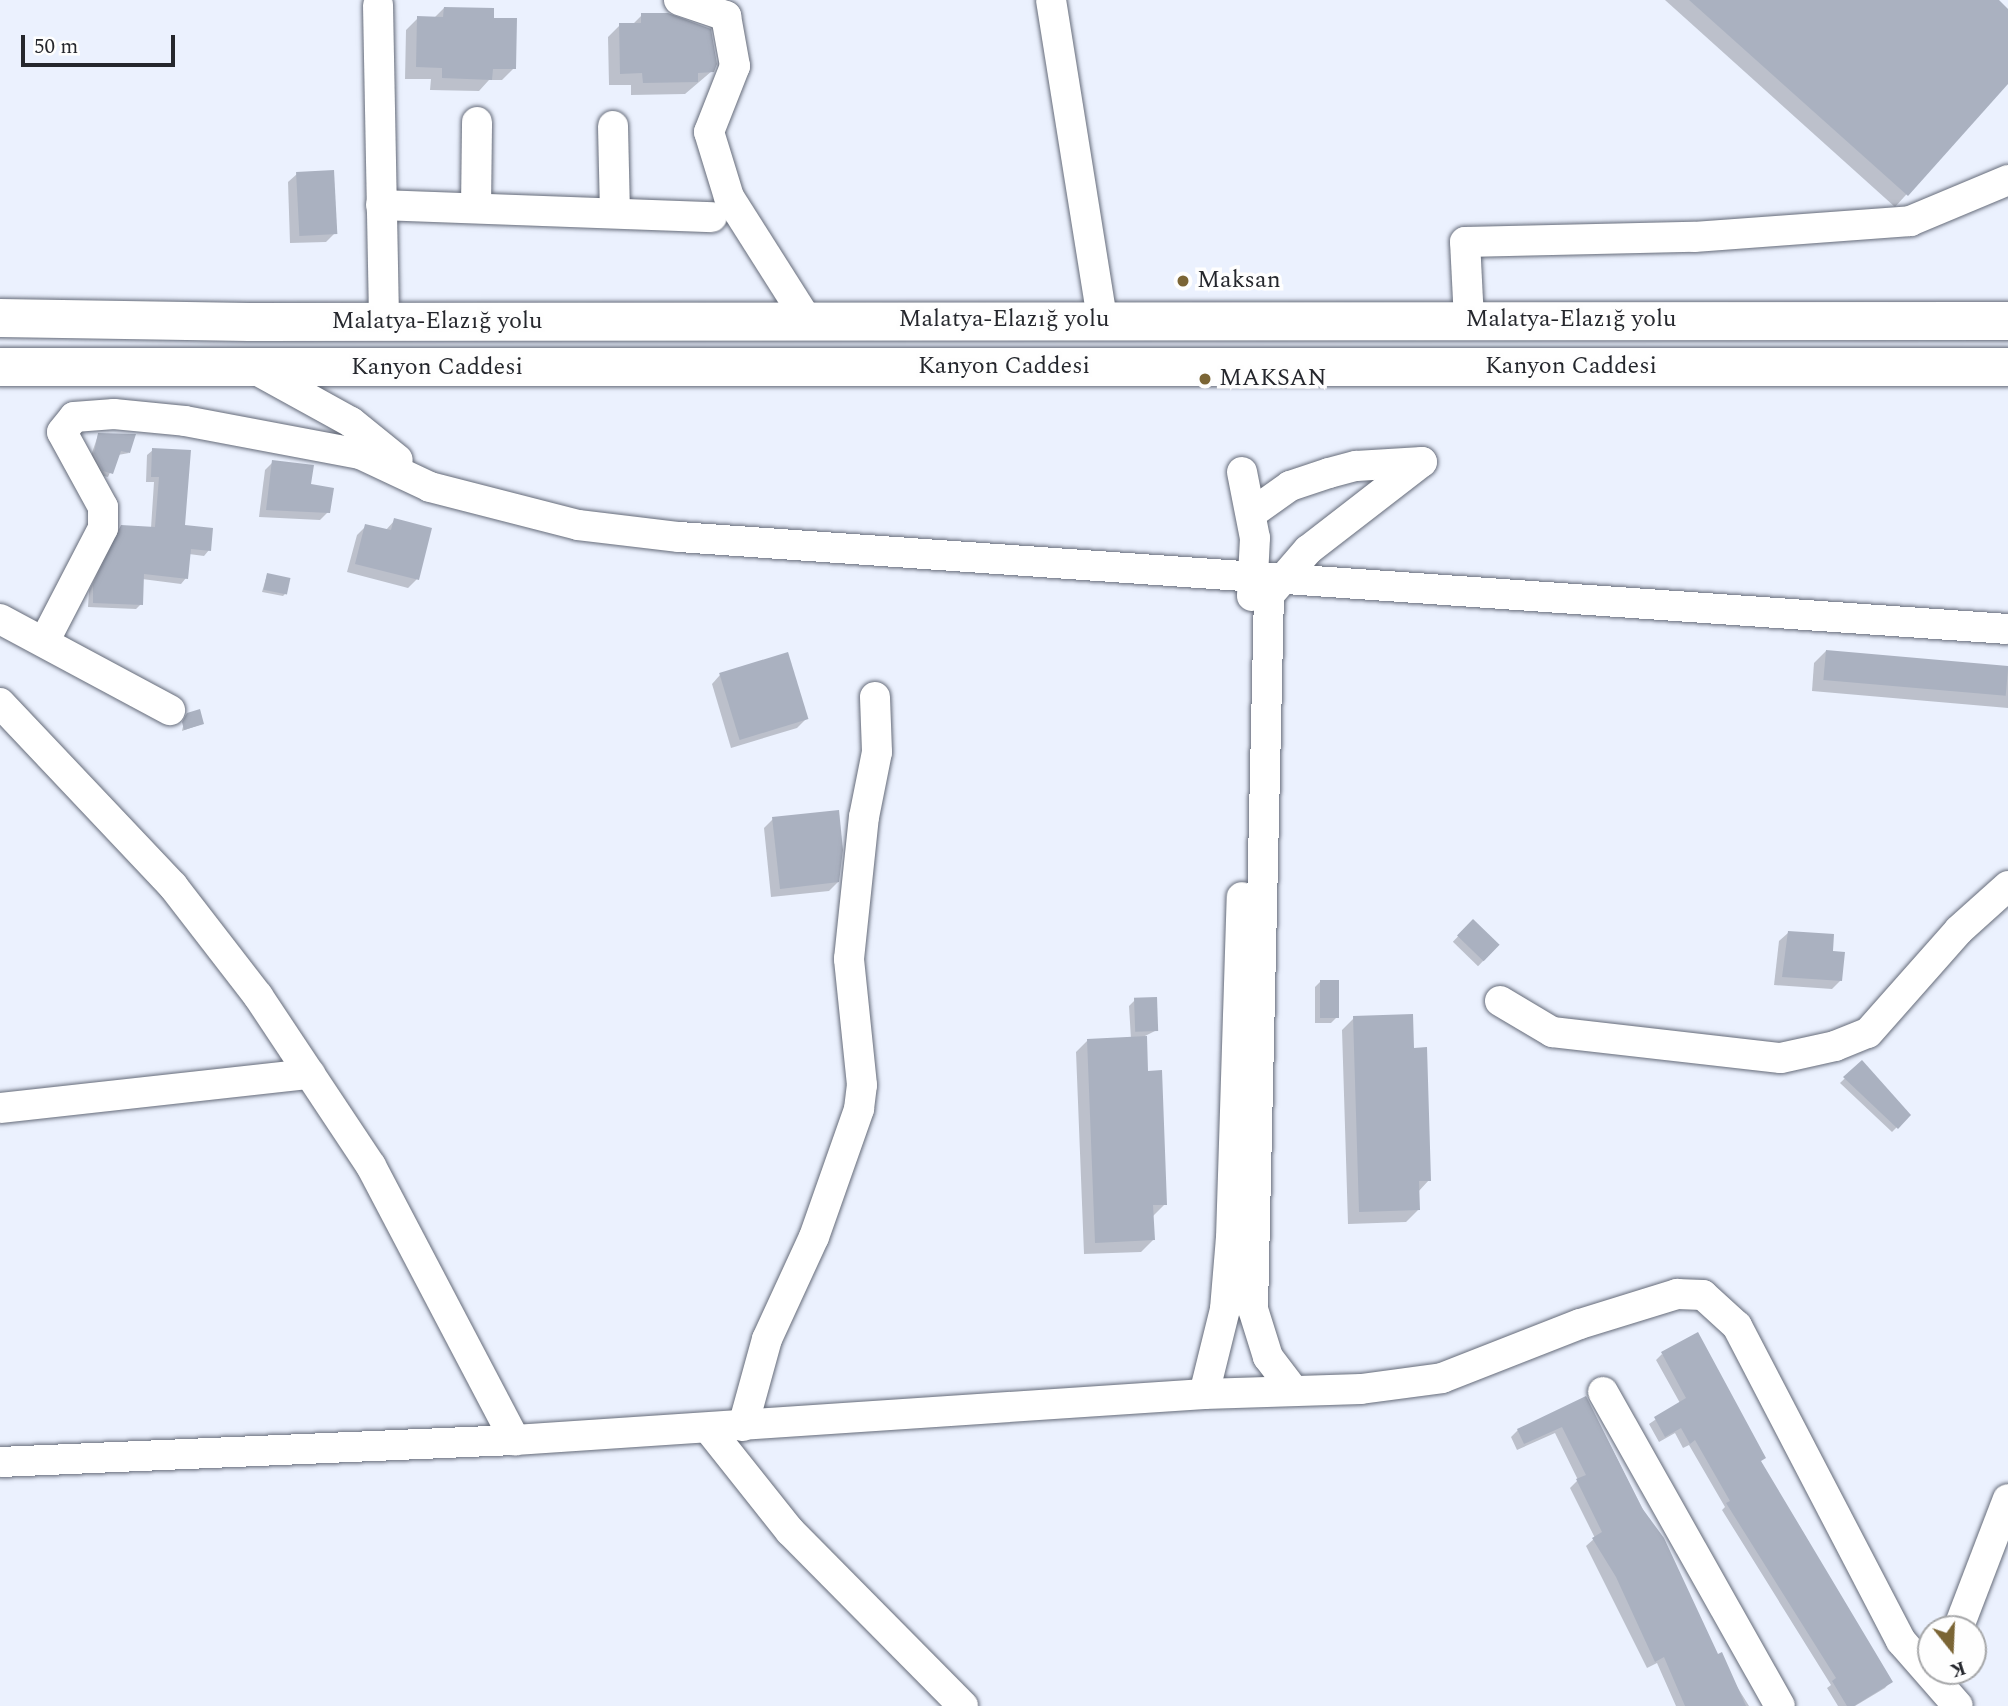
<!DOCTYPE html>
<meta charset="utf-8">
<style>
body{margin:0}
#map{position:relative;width:2008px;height:1706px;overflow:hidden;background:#ebf1fe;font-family:Spectral,serif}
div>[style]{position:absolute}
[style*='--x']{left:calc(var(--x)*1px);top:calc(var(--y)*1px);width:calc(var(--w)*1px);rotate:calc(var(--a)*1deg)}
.shadow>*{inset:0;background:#0003;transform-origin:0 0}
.building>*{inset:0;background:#aab1c0;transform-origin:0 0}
.roads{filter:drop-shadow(0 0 2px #656b79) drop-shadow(0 0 2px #656b79)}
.minor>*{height:30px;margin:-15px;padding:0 15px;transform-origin:15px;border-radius:15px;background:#fff}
.highway>*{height:38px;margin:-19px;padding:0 19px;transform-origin:19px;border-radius:19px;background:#fff}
.dots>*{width:19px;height:19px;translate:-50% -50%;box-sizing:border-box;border:4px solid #fefefe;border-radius:50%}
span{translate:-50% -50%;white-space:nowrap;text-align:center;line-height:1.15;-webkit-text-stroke:7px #fefefe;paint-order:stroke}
.poi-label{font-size:24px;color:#25272d}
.left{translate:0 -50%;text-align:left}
.street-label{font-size:24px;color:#25272d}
.north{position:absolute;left:1917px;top:1615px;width:70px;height:70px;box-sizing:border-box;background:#fefefe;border:2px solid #a7a8aa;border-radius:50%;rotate:162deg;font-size:19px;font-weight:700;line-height:28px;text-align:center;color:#25272d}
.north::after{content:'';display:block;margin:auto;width:24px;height:32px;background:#7b6535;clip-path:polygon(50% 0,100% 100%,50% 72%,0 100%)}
.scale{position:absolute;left:21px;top:35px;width:154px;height:32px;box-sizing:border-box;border:4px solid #25272d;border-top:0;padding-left:9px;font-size:21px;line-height:24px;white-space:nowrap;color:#25272d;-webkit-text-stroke:5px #fefefe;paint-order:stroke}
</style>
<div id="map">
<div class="shadow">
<div style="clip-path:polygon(1665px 0,1996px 0,2008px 11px,2008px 82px,1895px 207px)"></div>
<div style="clip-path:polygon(444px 8px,492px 20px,514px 68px,502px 80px,489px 80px,479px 91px,430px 90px,431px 79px,405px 79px,406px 30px,418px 18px,434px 18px)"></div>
<div style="clip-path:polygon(642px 15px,712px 71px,685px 94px,631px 95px,631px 85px,609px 85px,608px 37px,620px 25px,632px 25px)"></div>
<div style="clip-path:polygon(297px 174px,335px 233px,326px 242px,290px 243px,288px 182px)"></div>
<div style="clip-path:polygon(98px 435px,129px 453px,118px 455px,108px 477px,99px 475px,90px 459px)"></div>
<div style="clip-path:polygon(153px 450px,183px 527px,209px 550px,204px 556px,189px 554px,186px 578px,181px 584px,142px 579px,141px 604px,136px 609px,88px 607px,89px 591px,116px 532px,121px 527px,151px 528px,154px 482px,146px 482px,147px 455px)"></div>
<div style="clip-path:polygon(273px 462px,309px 485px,328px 512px,320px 520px,259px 517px,265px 470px)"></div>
<div style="clip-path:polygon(395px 520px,417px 579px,408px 588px,347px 572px,357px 535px,366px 526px,385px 531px)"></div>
<div style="clip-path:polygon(267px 575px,285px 594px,283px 596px,262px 592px)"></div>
<div style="clip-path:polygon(1826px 651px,2008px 667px,2008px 708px,1812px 691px,1814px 663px)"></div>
<div style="clip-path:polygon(720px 675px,806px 719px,797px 728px,731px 748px,712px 684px)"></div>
<div style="clip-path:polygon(185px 717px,202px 724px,182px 731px)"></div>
<div style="clip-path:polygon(773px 819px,838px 882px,829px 891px,771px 897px,764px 828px)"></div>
<div style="left:1473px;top:921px;width:35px;height:29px;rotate:44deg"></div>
<div style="clip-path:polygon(1788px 933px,1831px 953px,1841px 980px,1832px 989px,1774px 985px,1779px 941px)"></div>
<div style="clip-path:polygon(1320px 982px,1337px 1017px,1331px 1023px,1315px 1023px,1315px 987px)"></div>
<div style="clip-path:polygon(1135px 1000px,1157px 1030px,1145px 1036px,1146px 1073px,1165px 1204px,1153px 1216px,1153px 1240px,1141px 1252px,1084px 1254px,1076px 1052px,1088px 1040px,1131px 1039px,1129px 1006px)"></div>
<div style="clip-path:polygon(1354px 1018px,1413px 1049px,1429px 1180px,1418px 1192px,1418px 1210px,1406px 1222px,1348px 1224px,1342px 1030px)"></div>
<div style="clip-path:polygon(1862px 1062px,1909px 1115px,1892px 1132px,1840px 1083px)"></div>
<div style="clip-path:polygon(1662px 1354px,1759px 1462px,1890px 1682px,1885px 1688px,1855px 1706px,1838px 1706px,1827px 1688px,1831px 1685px,1722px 1510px,1725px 1507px,1689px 1445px,1683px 1448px,1675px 1433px,1659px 1442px,1649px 1424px,1680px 1403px,1656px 1360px)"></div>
<div style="clip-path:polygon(1586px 1398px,1718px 1656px,1749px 1706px,1676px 1706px,1657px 1663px,1647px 1668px,1586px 1546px,1595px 1538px,1570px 1488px,1578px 1480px,1555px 1433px,1517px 1450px,1511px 1437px,1518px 1430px)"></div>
</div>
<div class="building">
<div style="clip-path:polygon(1689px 0,1999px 0,2008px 9px,2008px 84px,1908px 196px)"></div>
<div style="clip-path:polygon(444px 7px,494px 8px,494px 18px,517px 18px,516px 69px,493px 69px,492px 80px,442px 78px,442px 68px,416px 67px,417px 16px,443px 17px)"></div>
<div style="clip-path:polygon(641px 13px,668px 13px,711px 29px,717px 64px,714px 72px,698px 73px,698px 82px,643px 83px,642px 73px,620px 74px,619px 23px,641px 23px)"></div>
<div style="left:334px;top:170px;width:64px;height:38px;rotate:87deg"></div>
<div style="clip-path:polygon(98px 433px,136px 434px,130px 453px,121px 451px,113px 474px,103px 471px,94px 453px)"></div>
<div style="clip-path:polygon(152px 448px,191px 450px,185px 525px,213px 528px,211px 551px,191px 549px,188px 579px,144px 574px,143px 605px,93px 603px,93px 585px,121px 525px,155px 527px,159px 477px,151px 477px)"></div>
<div style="clip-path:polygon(272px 460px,314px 465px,311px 484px,334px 488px,330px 513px,266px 510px)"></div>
<div style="clip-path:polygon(394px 518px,432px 528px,419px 580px,355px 564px,365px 524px,391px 530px)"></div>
<div style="left:267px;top:573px;width:24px;height:17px;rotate:12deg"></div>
<div style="left:1826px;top:650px;width:183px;height:30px;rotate:5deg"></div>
<div style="left:788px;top:652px;width:70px;height:72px;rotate:73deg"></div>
<div style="clip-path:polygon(200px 709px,204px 724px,184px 730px,182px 722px,187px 713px)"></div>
<div style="clip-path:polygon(839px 810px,843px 850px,839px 882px,780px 889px,772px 817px)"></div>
<div style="left:1473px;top:919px;width:37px;height:23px;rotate:44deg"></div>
<div style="clip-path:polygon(1788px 931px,1834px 934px,1833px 951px,1845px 952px,1842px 981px,1782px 977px)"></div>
<div style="left:1320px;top:980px;width:19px;height:38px"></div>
<div style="left:1157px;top:997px;width:34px;height:23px;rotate:88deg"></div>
<div style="clip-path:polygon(1413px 1014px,1414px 1048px,1427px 1047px,1431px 1181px,1419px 1181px,1420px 1210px,1359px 1212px,1353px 1016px)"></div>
<div style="clip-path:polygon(1147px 1036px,1148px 1071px,1162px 1070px,1167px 1205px,1153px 1205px,1155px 1240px,1095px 1243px,1087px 1039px)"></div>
<div style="clip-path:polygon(1862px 1060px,1911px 1115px,1898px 1129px,1843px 1077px)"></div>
<div style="clip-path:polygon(1698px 1332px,1766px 1458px,1761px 1461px,1893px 1682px,1854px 1706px,1847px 1706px,1832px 1681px,1836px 1678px,1726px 1503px,1730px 1501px,1695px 1440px,1690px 1444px,1681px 1428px,1665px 1437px,1654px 1417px,1686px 1398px,1661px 1352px)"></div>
<div style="clip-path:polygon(1586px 1396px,1642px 1508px,1664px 1538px,1718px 1654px,1722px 1652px,1746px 1706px,1685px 1706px,1664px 1657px,1655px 1662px,1616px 1577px,1592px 1538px,1602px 1532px,1576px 1479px,1586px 1475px,1562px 1427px,1524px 1444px,1517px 1429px)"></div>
</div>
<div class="roads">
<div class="minor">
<div style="--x:679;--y:0;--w:50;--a:18.8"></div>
<div style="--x:726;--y:16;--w:51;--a:79.8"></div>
<div style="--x:735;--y:66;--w:71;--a:111.5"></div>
<div style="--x:709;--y:132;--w:68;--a:72.9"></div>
<div style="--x:729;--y:197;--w:146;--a:57.6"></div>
<div style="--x:1051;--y:0;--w:324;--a:80.9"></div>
<div style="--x:378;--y:5;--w:317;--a:88.9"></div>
<div style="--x:613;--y:126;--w:87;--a:88.7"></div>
<div style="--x:381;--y:205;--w:331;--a:2.1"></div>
<div style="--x:476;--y:208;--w:86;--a:-89.3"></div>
<div style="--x:1469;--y:320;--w:78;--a:-92.9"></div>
<div style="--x:1465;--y:242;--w:229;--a:-1.3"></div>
<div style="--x:1694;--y:237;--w:217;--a:-4.2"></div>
<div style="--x:1910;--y:221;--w:106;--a:-22.7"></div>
<div style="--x:253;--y:368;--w:112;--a:28.9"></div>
<div style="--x:351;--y:422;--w:60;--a:39"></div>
<div style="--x:1242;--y:472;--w:67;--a:78.9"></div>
<div style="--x:1255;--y:538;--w:58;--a:93"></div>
<div style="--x:1252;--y:513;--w:47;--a:-35.4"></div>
<div style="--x:1290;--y:486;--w:41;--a:-18.4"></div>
<div style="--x:1329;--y:473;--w:28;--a:-15"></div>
<div style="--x:1356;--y:466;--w:66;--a:-3.5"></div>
<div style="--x:0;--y:619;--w:193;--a:28.2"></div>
<div style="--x:44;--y:642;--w:128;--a:-62.6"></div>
<div style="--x:103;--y:528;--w:21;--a:-90"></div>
<div style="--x:103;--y:507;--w:85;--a:-118.7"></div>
<div style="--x:62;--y:432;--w:19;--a:-51"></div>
<div style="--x:74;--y:417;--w:40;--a:-4.3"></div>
<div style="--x:114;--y:414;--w:71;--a:5.6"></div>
<div style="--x:185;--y:421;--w:178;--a:10.7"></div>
<div style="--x:360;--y:454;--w:77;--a:25.2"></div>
<div style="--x:430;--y:487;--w:153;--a:14.4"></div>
<div style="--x:578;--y:525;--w:102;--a:6.8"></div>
<div style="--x:679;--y:537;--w:1332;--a:3.96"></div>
<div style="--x:0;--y:703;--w:252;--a:46.6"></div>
<div style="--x:173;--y:886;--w:139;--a:52.3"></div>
<div style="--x:258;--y:996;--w:204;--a:56.4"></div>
<div style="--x:371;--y:1166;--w:310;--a:62.3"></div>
<div style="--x:1500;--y:1001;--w:61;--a:30.8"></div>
<div style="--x:1552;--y:1032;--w:230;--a:6.5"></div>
<div style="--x:1781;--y:1058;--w:55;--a:-12.5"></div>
<div style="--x:1835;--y:1046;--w:35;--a:-22"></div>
<div style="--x:1868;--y:1033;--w:137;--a:-48.5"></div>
<div style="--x:1959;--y:930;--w:66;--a:-41.9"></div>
<div style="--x:0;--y:1108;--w:312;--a:-6.3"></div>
<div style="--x:1294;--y:1391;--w:43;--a:-127.4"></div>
<div style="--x:1268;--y:1357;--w:50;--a:-107.4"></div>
<div style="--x:1253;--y:1309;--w:714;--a:-88.72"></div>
<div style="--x:1269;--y:595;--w:60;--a:-49.1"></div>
<div style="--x:1308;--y:550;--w:144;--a:-37.7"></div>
<div style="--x:1603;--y:1392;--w:360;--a:60.6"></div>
<div style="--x:1204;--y:1394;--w:88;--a:-76.1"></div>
<div style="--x:1225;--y:1309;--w:71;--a:-85.2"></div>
<div style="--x:1231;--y:1238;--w:341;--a:-88.2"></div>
<div style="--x:743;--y:1426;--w:90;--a:-74.6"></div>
<div style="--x:767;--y:1339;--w:112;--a:-65.3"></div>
<div style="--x:814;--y:1237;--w:136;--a:-70.6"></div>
<div style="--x:859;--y:1109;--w:24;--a:-83"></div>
<div style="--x:862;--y:1085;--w:127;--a:-95.9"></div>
<div style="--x:849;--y:959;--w:143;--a:-84"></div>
<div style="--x:864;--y:817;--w:66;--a:-78.7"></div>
<div style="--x:877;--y:752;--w:55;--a:-92.1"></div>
<div style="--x:708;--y:1428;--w:132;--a:51.5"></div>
<div style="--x:790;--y:1531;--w:246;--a:45.3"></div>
<div style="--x:0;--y:1462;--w:515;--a:-2.45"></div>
<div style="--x:515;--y:1440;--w:691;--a:-3.82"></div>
<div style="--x:1204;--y:1394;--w:157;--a:-1.8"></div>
<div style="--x:1361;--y:1389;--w:82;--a:-7.7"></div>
<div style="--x:1442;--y:1378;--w:148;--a:-21.4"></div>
<div style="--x:1580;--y:1324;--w:102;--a:-17.2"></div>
<div style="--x:1677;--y:1294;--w:26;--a:2"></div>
<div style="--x:1703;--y:1295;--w:46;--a:42.4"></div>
<div style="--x:1737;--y:1326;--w:355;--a:62.5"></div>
<div style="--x:1901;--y:1641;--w:86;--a:48.8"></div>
<div style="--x:1958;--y:1629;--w:139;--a:-69"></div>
</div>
<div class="highway">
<div style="--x:0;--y:318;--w:249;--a:0.9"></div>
<div style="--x:249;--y:322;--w:1759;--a:-0.03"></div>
<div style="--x:0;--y:367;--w:2008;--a:0"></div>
</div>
</div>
<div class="dots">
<div style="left:1183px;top:281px;background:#7b6535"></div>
<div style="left:1205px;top:379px;background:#7b6535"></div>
</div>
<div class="poi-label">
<span class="left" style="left:1197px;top:281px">Maksan</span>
<span class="left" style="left:1219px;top:379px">MAKSAN</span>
</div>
<div class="street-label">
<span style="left:1004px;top:320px">Malatya-Elazığ yolu</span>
<span style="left:1571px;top:320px">Malatya-Elazığ yolu</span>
<span style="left:437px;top:322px">Malatya-Elazığ yolu</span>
<span style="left:1004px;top:367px">Kanyon Caddesi</span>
<span style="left:1571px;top:367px">Kanyon Caddesi</span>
<span style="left:437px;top:368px">Kanyon Caddesi</span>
</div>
<div class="north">K</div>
<div class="scale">50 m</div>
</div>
